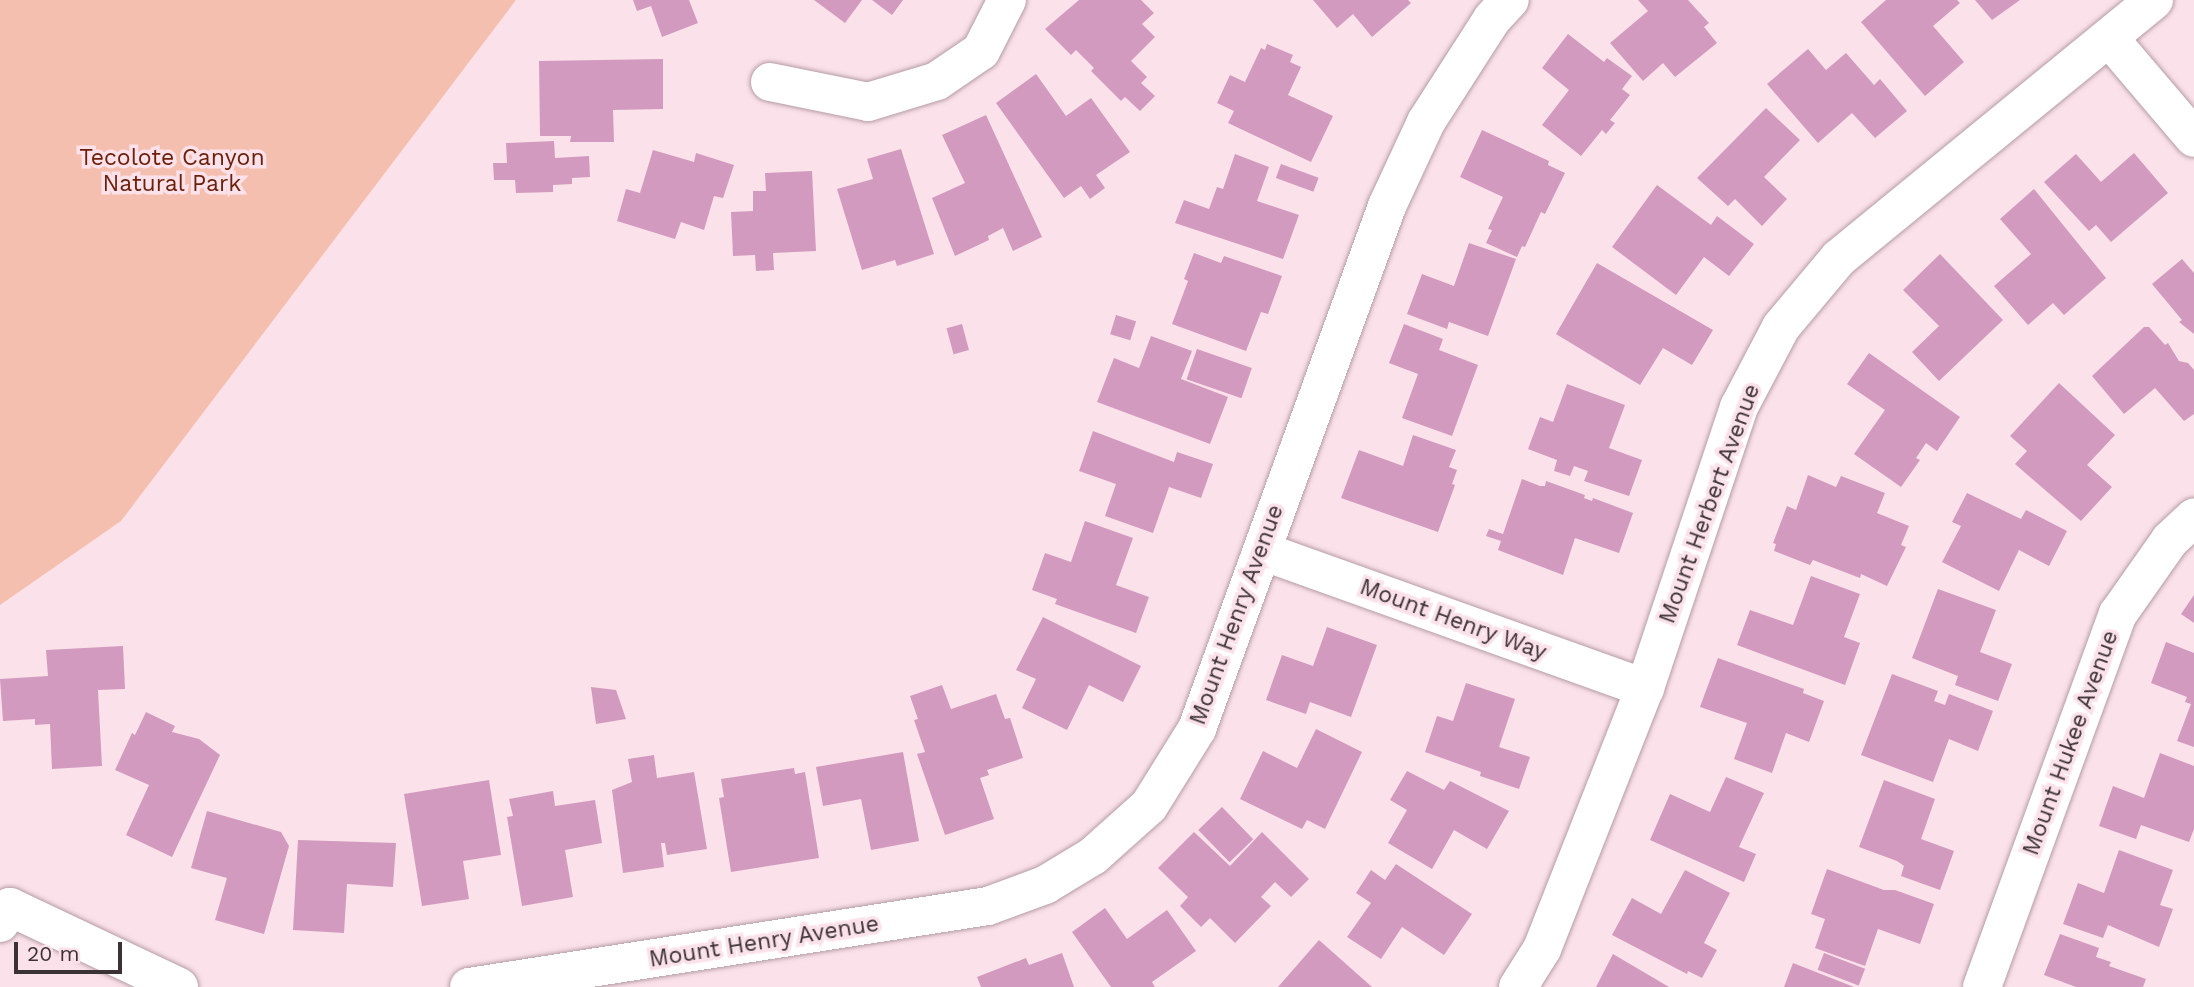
<!DOCTYPE html>
<style>
body{margin:0}
#map{position:relative;width:2194px;height:987px;overflow:hidden;background:#fbe1e9;font-family:"Work Sans",sans-serif}
div>[style]{position:absolute}
[style*='--x']{left:calc(var(--x)*1px);top:calc(var(--y)*1px);width:calc(var(--w)*1px);rotate:calc(var(--a)*1deg)}
.green>*{inset:0;background:#f5bfb0}
.building>*{inset:0;background:#d39abf;transform-origin:0 0}
.roads{filter:drop-shadow(0 0 2px #b59da4) drop-shadow(0 0 2px #b59da4)}
.minor>*{height:38px;margin:-19px;padding:0 19px;transform-origin:19px;border-radius:19px;background:#fff}
span{translate:-50% -50%;white-space:nowrap;text-align:center;line-height:1.15;-webkit-text-stroke:7px #fbe1e9;paint-order:stroke}
.park-label{font-size:23px;color:#6d2009}
.street-label{font-size:23px;color:#3b3235}
.scale{position:absolute;left:14px;top:942px;width:108px;height:32px;box-sizing:border-box;border:4px solid #3b3235;border-top:0;padding-left:9px;font-size:21px;line-height:24px;white-space:nowrap;color:#3b3235;-webkit-text-stroke:5px #fbe1e9;paint-order:stroke}
</style>
<div id="map">
<div class="green">
<div style="clip-path:polygon(0 0,516px 0,121px 521px,0 605px)"></div>
</div>
<div class="building">
<div style="clip-path:polygon(633px 0,689px 0,698px 23px,662px 37px,651px 6px,637px 11px)"></div>
<div style="clip-path:polygon(814px 0,862px 0,845px 23px)"></div>
<div style="clip-path:polygon(872px 0,903px 0,892px 15px)"></div>
<div style="clip-path:polygon(1079px 0,1141px 0,1154px 13px,1142px 24px,1155px 37px,1131px 61px,1147px 77px,1141px 83px,1155px 96px,1140px 111px,1125px 97px,1121px 101px,1091px 71px,1094px 68px,1076px 50px,1071px 55px,1045px 29px)"></div>
<div style="clip-path:polygon(1313px 0,1408px 0,1411px 3px,1372px 37px,1353px 14px,1337px 28px)"></div>
<div style="clip-path:polygon(1638px 0,1688px 0,1709px 23px,1704px 27px,1717px 43px,1675px 77px,1663px 63px,1643px 81px,1610px 43px,1648px 11px)"></div>
<div style="clip-path:polygon(1886px 0,1957px 0,1960px 3px,1933px 26px,1964px 62px,1925px 96px,1861px 22px)"></div>
<div style="clip-path:polygon(1975px 0,2020px 0,1992px 20px)"></div>
<div style="clip-path:polygon(1568px 34px,1604px 62px,1607px 58px,1632px 76px,1622px 89px,1630px 95px,1610px 120px,1615px 123px,1606px 134px,1602px 130px,1581px 156px,1542px 125px,1569px 90px,1542px 68px)"></div>
<div style="clip-path:polygon(1267px 44px,1293px 55px,1290px 62px,1301px 67px,1288px 95px,1333px 116px,1311px 162px,1228px 123px,1234px 111px,1217px 103px,1230px 75px,1245px 82px,1261px 48px,1265px 50px)"></div>
<div style="clip-path:polygon(1808px 49px,1826px 70px,1846px 53px,1874px 85px,1880px 79px,1907px 111px,1875px 138px,1852px 113px,1818px 143px,1767px 84px)"></div>
<div style="clip-path:polygon(663px 59px,663px 109px,613px 110px,614px 142px,570px 142px,571px 136px,540px 136px,539px 61px)"></div>
<div style="clip-path:polygon(1036px 74px,1066px 116px,1091px 98px,1130px 152px,1096px 175px,1105px 188px,1090px 199px,1081px 186px,1064px 198px,996px 103px)"></div>
<div style="clip-path:polygon(1766px 108px,1800px 140px,1764px 177px,1787px 199px,1762px 226px,1735px 199px,1728px 206px,1697px 178px)"></div>
<div style="clip-path:polygon(986px 115px,1042px 237px,1013px 251px,1003px 228px,988px 236px,989px 240px,955px 256px,932px 198px,965px 183px,942px 135px)"></div>
<div style="clip-path:polygon(1482px 130px,1549px 161px,1548px 165px,1565px 173px,1545px 214px,1541px 212px,1525px 247px,1522px 246px,1517px 257px,1486px 243px,1492px 230px,1488px 229px,1503px 197px,1460px 177px)"></div>
<div style="clip-path:polygon(554px 141px,555px 158px,589px 156px,590px 177px,572px 178px,572px 184px,553px 185px,553px 192px,516px 193px,515px 180px,494px 180px,493px 163px,507px 163px,506px 143px)"></div>
<div style="clip-path:polygon(901px 149px,934px 254px,897px 266px,895px 260px,862px 270px,837px 189px,873px 179px,867px 159px)"></div>
<div style="clip-path:polygon(653px 150px,694px 162px,696px 153px,734px 165px,723px 198px,714px 196px,704px 230px,681px 222px,675px 239px,617px 221px,626px 189px,640px 193px)"></div>
<div style="clip-path:polygon(2134px 153px,2168px 193px,2111px 242px,2096px 225px,2089px 231px,2044px 182px,2076px 154px,2101px 182px)"></div>
<div style="clip-path:polygon(1235px 154px,1269px 167px,1257px 201px,1299px 215px,1283px 259px,1175px 223px,1184px 200px,1209px 209px,1217px 187px,1223px 189px)"></div>
<div style="left:1281px;top:164px;width:40px;height:15px;rotate:20deg"></div>
<div style="clip-path:polygon(812px 171px,816px 251px,773px 253px,774px 270px,756px 271px,755px 255px,733px 256px,731px 212px,753px 211px,753px 191px,766px 191px,765px 173px)"></div>
<div style="clip-path:polygon(1657px 185px,1711px 225px,1717px 216px,1754px 244px,1729px 276px,1704px 257px,1676px 295px,1612px 247px)"></div>
<div style="clip-path:polygon(2034px 189px,2106px 278px,2064px 315px,2053px 303px,2028px 325px,1994px 286px,2031px 254px,2000px 219px)"></div>
<div style="clip-path:polygon(1469px 243px,1516px 259px,1488px 336px,1449px 322px,1447px 329px,1407px 314px,1422px 274px,1454px 286px)"></div>
<div style="clip-path:polygon(1194px 253px,1221px 263px,1224px 256px,1282px 276px,1268px 314px,1261px 312px,1246px 351px,1172px 324px,1188px 281px,1184px 279px)"></div>
<div style="clip-path:polygon(1940px 254px,2003px 320px,1939px 381px,1912px 352px,1939px 326px,1903px 290px)"></div>
<div style="clip-path:polygon(2182px 259px,2194px 273px,2194px 334px,2179px 322px,2182px 320px,2152px 284px)"></div>
<div style="clip-path:polygon(1597px 263px,1713px 330px,1692px 365px,1663px 348px,1640px 385px,1556px 334px)"></div>
<div style="left:1116px;top:315px;width:21px;height:20px;rotate:17deg"></div>
<div style="left:962px;top:324px;width:27px;height:16px;rotate:75deg"></div>
<div style="clip-path:polygon(1404px 324px,1443px 339px,1439px 350px,1478px 365px,1452px 436px,1402px 418px,1418px 374px,1389px 363px)"></div>
<div style="clip-path:polygon(2144px 327px,2149px 327px,2165px 345px,2168px 343px,2179px 361px,2188px 363px,2194px 370px,2194px 414px,2184px 421px,2155px 388px,2124px 414px,2092px 376px)"></div>
<div style="clip-path:polygon(1151px 336px,1192px 351px,1181px 379px,1228px 397px,1210px 444px,1097px 402px,1114px 358px,1139px 368px)"></div>
<div style="left:1197px;top:349px;width:58px;height:32px;rotate:19deg"></div>
<div style="clip-path:polygon(1869px 353px,1960px 417px,1937px 451px,1926px 443px,1916px 458px,1920px 460px,1901px 487px,1854px 454px,1885px 410px,1847px 384px)"></div>
<div style="clip-path:polygon(2059px 383px,2115px 435px,2087px 465px,2112px 487px,2081px 521px,2015px 464px,2027px 451px,2010px 436px)"></div>
<div style="clip-path:polygon(1567px 384px,1625px 405px,1609px 448px,1642px 460px,1629px 496px,1584px 481px,1588px 471px,1574px 466px,1570px 476px,1554px 471px,1557px 460px,1528px 449px,1540px 417px,1553px 422px)"></div>
<div style="clip-path:polygon(1093px 431px,1174px 462px,1177px 452px,1213px 464px,1201px 498px,1169px 487px,1153px 533px,1105px 516px,1116px 484px,1079px 471px)"></div>
<div style="clip-path:polygon(1413px 435px,1456px 450px,1449px 467px,1457px 470px,1452px 484px,1455px 485px,1438px 532px,1341px 498px,1359px 450px,1403px 466px)"></div>
<div style="clip-path:polygon(1808px 475px,1836px 487px,1841px 476px,1885px 493px,1877px 513px,1909px 526px,1901px 545px,1906px 547px,1887px 586px,1861px 574px,1860px 578px,1813px 560px,1810px 565px,1774px 551px,1776px 544px,1773px 543px,1787px 506px,1796px 510px)"></div>
<div style="clip-path:polygon(1522px 479px,1540px 486px,1545px 486px,1546px 481px,1585px 495px,1584px 498px,1592px 501px,1593px 498px,1633px 513px,1619px 553px,1575px 538px,1563px 575px,1498px 550px,1501px 541px,1486px 536px,1489px 529px,1503px 534px)"></div>
<div style="clip-path:polygon(1967px 493px,2021px 519px,2026px 510px,2067px 531px,2049px 566px,2019px 550px,1999px 591px,1942px 562px,1961px 526px,1952px 522px)"></div>
<div style="clip-path:polygon(1085px 521px,1133px 538px,1116px 585px,1149px 597px,1136px 633px,1055px 604px,1057px 599px,1032px 590px,1045px 553px,1071px 562px)"></div>
<div style="clip-path:polygon(1811px 576px,1860px 594px,1844px 637px,1860px 643px,1845px 685px,1737px 645px,1750px 610px,1793px 625px)"></div>
<div style="clip-path:polygon(1938px 589px,1996px 610px,1980px 652px,2012px 664px,1998px 701px,1955px 685px,1958px 676px,1912px 658px)"></div>
<div style="clip-path:polygon(2194px 595px,2194px 623px,2181px 614px)"></div>
<div style="clip-path:polygon(1043px 617px,1141px 666px,1123px 702px,1089px 685px,1067px 730px,1022px 708px,1036px 679px,1016px 670px)"></div>
<div style="clip-path:polygon(1327px 627px,1377px 645px,1351px 717px,1310px 702px,1306px 714px,1266px 700px,1282px 655px,1313px 666px)"></div>
<div style="clip-path:polygon(2166px 642px,2194px 653px,2194px 747px,2177px 741px,2191px 704px,2185px 702px,2187px 697px,2151px 683px)"></div>
<div style="clip-path:polygon(123px 646px,125px 689px,98px 690px,102px 766px,52px 769px,50px 724px,35px 725px,35px 719px,3px 721px,0 679px,48px 676px,46px 650px)"></div>
<div style="clip-path:polygon(1718px 658px,1804px 689px,1803px 693px,1824px 701px,1809px 742px,1786px 733px,1772px 773px,1734px 759px,1747px 723px,1700px 707px)"></div>
<div style="clip-path:polygon(1892px 674px,1938px 691px,1934px 701px,1945px 705px,1949px 694px,1993px 711px,1978px 751px,1949px 739px,1933px 782px,1861px 755px)"></div>
<div style="clip-path:polygon(1466px 683px,1515px 699px,1499px 747px,1530px 757px,1519px 789px,1480px 776px,1481px 772px,1425px 752px,1437px 716px,1453px 721px)"></div>
<div style="clip-path:polygon(942px 685px,951px 709px,996px 694px,1005px 719px,1010px 718px,1023px 758px,987px 770px,989px 775px,980px 778px,994px 819px,945px 835px,917px 754px,925px 752px,914px 720px,918px 719px,910px 696px)"></div>
<div style="clip-path:polygon(591px 687px,616px 690px,626px 719px,596px 724px)"></div>
<div style="clip-path:polygon(146px 712px,175px 726px,172px 732px,199px 739px,220px 755px,172px 857px,126px 835px,149px 785px,115px 770px,132px 733px,135px 735px)"></div>
<div style="clip-path:polygon(1316px 729px,1362px 752px,1325px 829px,1307px 820px,1302px 829px,1240px 799px,1263px 751px,1297px 768px)"></div>
<div style="clip-path:polygon(903px 752px,919px 841px,871px 850px,861px 799px,823px 806px,816px 767px)"></div>
<div style="clip-path:polygon(2160px 753px,2194px 766px,2194px 829px,2189px 842px,2141px 825px,2136px 839px,2099px 826px,2113px 786px,2144px 798px)"></div>
<div style="clip-path:polygon(654px 755px,657px 778px,694px 772px,707px 849px,667px 855px,665px 843px,661px 843px,664px 867px,623px 873px,612px 790px,632px 782px,628px 759px)"></div>
<div style="clip-path:polygon(794px 768px,795px 774px,805px 772px,819px 858px,731px 872px,719px 798px,724px 797px,721px 779px)"></div>
<div style="clip-path:polygon(1407px 771px,1444px 790px,1450px 781px,1509px 811px,1487px 849px,1454px 830px,1432px 869px,1388px 843px,1407px 810px,1390px 800px)"></div>
<div style="clip-path:polygon(1726px 777px,1764px 793px,1739px 847px,1756px 854px,1744px 882px,1650px 840px,1670px 794px,1710px 812px)"></div>
<div style="clip-path:polygon(489px 780px,501px 855px,463px 861px,469px 899px,422px 906px,404px 794px)"></div>
<div style="clip-path:polygon(1884px 780px,1935px 799px,1921px 839px,1954px 851px,1940px 890px,1901px 876px,1904px 866px,1897px 861px,1859px 847px)"></div>
<div style="clip-path:polygon(553px 791px,555px 806px,595px 800px,602px 843px,565px 850px,573px 897px,522px 906px,507px 817px,513px 816px,509px 799px)"></div>
<div style="left:1222px;top:807px;width:45px;height:33px;rotate:46deg"></div>
<div style="clip-path:polygon(207px 811px,281px 832px,289px 846px,264px 934px,215px 920px,227px 878px,191px 868px)"></div>
<div style="clip-path:polygon(1194px 832px,1230px 866px,1262px 832px,1309px 879px,1291px 897px,1275px 882px,1261px 897px,1271px 906px,1235px 943px,1210px 918px,1201px 927px,1180px 906px,1188px 897px,1158px 868px)"></div>
<div style="clip-path:polygon(298px 840px,396px 843px,393px 887px,347px 884px,344px 933px,293px 930px)"></div>
<div style="clip-path:polygon(2119px 850px,2173px 870px,2160px 905px,2173px 909px,2159px 947px,2108px 925px,2103px 938px,2063px 924px,2078px 883px,2104px 893px)"></div>
<div style="clip-path:polygon(1396px 864px,1472px 914px,1444px 955px,1402px 927px,1381px 959px,1347px 937px,1371px 903px,1356px 893px,1371px 870px,1385px 880px)"></div>
<div style="clip-path:polygon(1827px 869px,1884px 890px,1895px 890px,1934px 904px,1920px 944px,1878px 929px,1865px 966px,1815px 948px,1825px 919px,1811px 914px)"></div>
<div style="clip-path:polygon(1685px 870px,1730px 893px,1704px 943px,1717px 950px,1702px 978px,1688px 971px,1687px 974px,1612px 935px,1632px 898px,1661px 914px)"></div>
<div style="clip-path:polygon(1105px 908px,1127px 939px,1167px 910px,1196px 951px,1152px 982px,1155px 987px,1111px 987px,1072px 932px)"></div>
<div style="clip-path:polygon(2060px 934px,2099px 948px,2096px 957px,2111px 962px,2109px 966px,2146px 979px,2143px 987px,2076px 987px,2044px 975px)"></div>
<div style="clip-path:polygon(1319px 940px,1372px 987px,1278px 987px)"></div>
<div style="clip-path:polygon(1062px 953px,1074px 987px,981px 987px,977px 977px,1026px 958px,1029px 965px)"></div>
<div style="left:1824px;top:953px;width:44px;height:18px;rotate:21deg"></div>
<div style="clip-path:polygon(1613px 954px,1669px 987px,1596px 987px)"></div>
<div style="clip-path:polygon(1793px 963px,1854px 987px,1784px 987px)"></div>
</div>
<div class="roads">
<div class="minor">
<div style="--x:2109;--y:38;--w:131;--a:49.6"></div>
<div style="--x:770;--y:82;--w:100;--a:11.5"></div>
<div style="--x:868;--y:102;--w:72;--a:-16.9"></div>
<div style="--x:937;--y:81;--w:53;--a:-34.3"></div>
<div style="--x:981;--y:51;--w:57;--a:-63"></div>
<div style="--x:1262;--y:551;--w:407;--a:19.7"></div>
<div style="--x:0;--y:923;--w:19;--a:-58"></div>
<div style="--x:10;--y:907;--w:187;--a:25.3"></div>
<div style="--x:469;--y:987;--w:525;--a:-8.87"></div>
<div style="--x:988;--y:906;--w:61;--a:-20.2"></div>
<div style="--x:1045;--y:885;--w:56;--a:-31.1"></div>
<div style="--x:1093;--y:856;--w:75;--a:-41.8"></div>
<div style="--x:1149;--y:806;--w:91;--a:-58.1"></div>
<div style="--x:1197;--y:729;--w:556;--a:-70.03"></div>
<div style="--x:1387;--y:206;--w:93;--a:-65.1"></div>
<div style="--x:1426;--y:122;--w:122;--a:-57.3"></div>
<div style="--x:1492;--y:19;--w:26;--a:-47"></div>
<div style="--x:1518;--y:987;--w:45;--a:-57.7"></div>
<div style="--x:1542;--y:949;--w:281;--a:-68.5"></div>
<div style="--x:1645;--y:688;--w:296;--a:-71.5"></div>
<div style="--x:1739;--y:407;--w:90;--a:-62.3"></div>
<div style="--x:1781;--y:327;--w:90;--a:-50"></div>
<div style="--x:1839;--y:258;--w:407;--a:-39.3"></div>
<div style="--x:1982;--y:987;--w:397;--a:-70"></div>
<div style="--x:2118;--y:614;--w:90;--a:-54.9"></div>
<div style="--x:2170;--y:540;--w:33;--a:-43"></div>
</div>
</div>
<div class="park-label">
<span style="left:172px;top:171px">Tecolote Canyon<br>Natural Park</span>
</div>
<div class="street-label">
<span style="left:1710px;top:504px;rotate:-70deg">Mount Herbert Avenue</span>
<span style="left:1237px;top:615px;rotate:-70deg">Mount Henry Avenue</span>
<span style="left:1453px;top:620px;rotate:20deg">Mount Henry Way</span>
<span style="left:2071px;top:743px;rotate:-70deg">Mount Hukee Avenue</span>
<span style="left:764px;top:942px;rotate:-9deg">Mount Henry Avenue</span>
</div>
<div class="scale">20 m</div>
</div>
